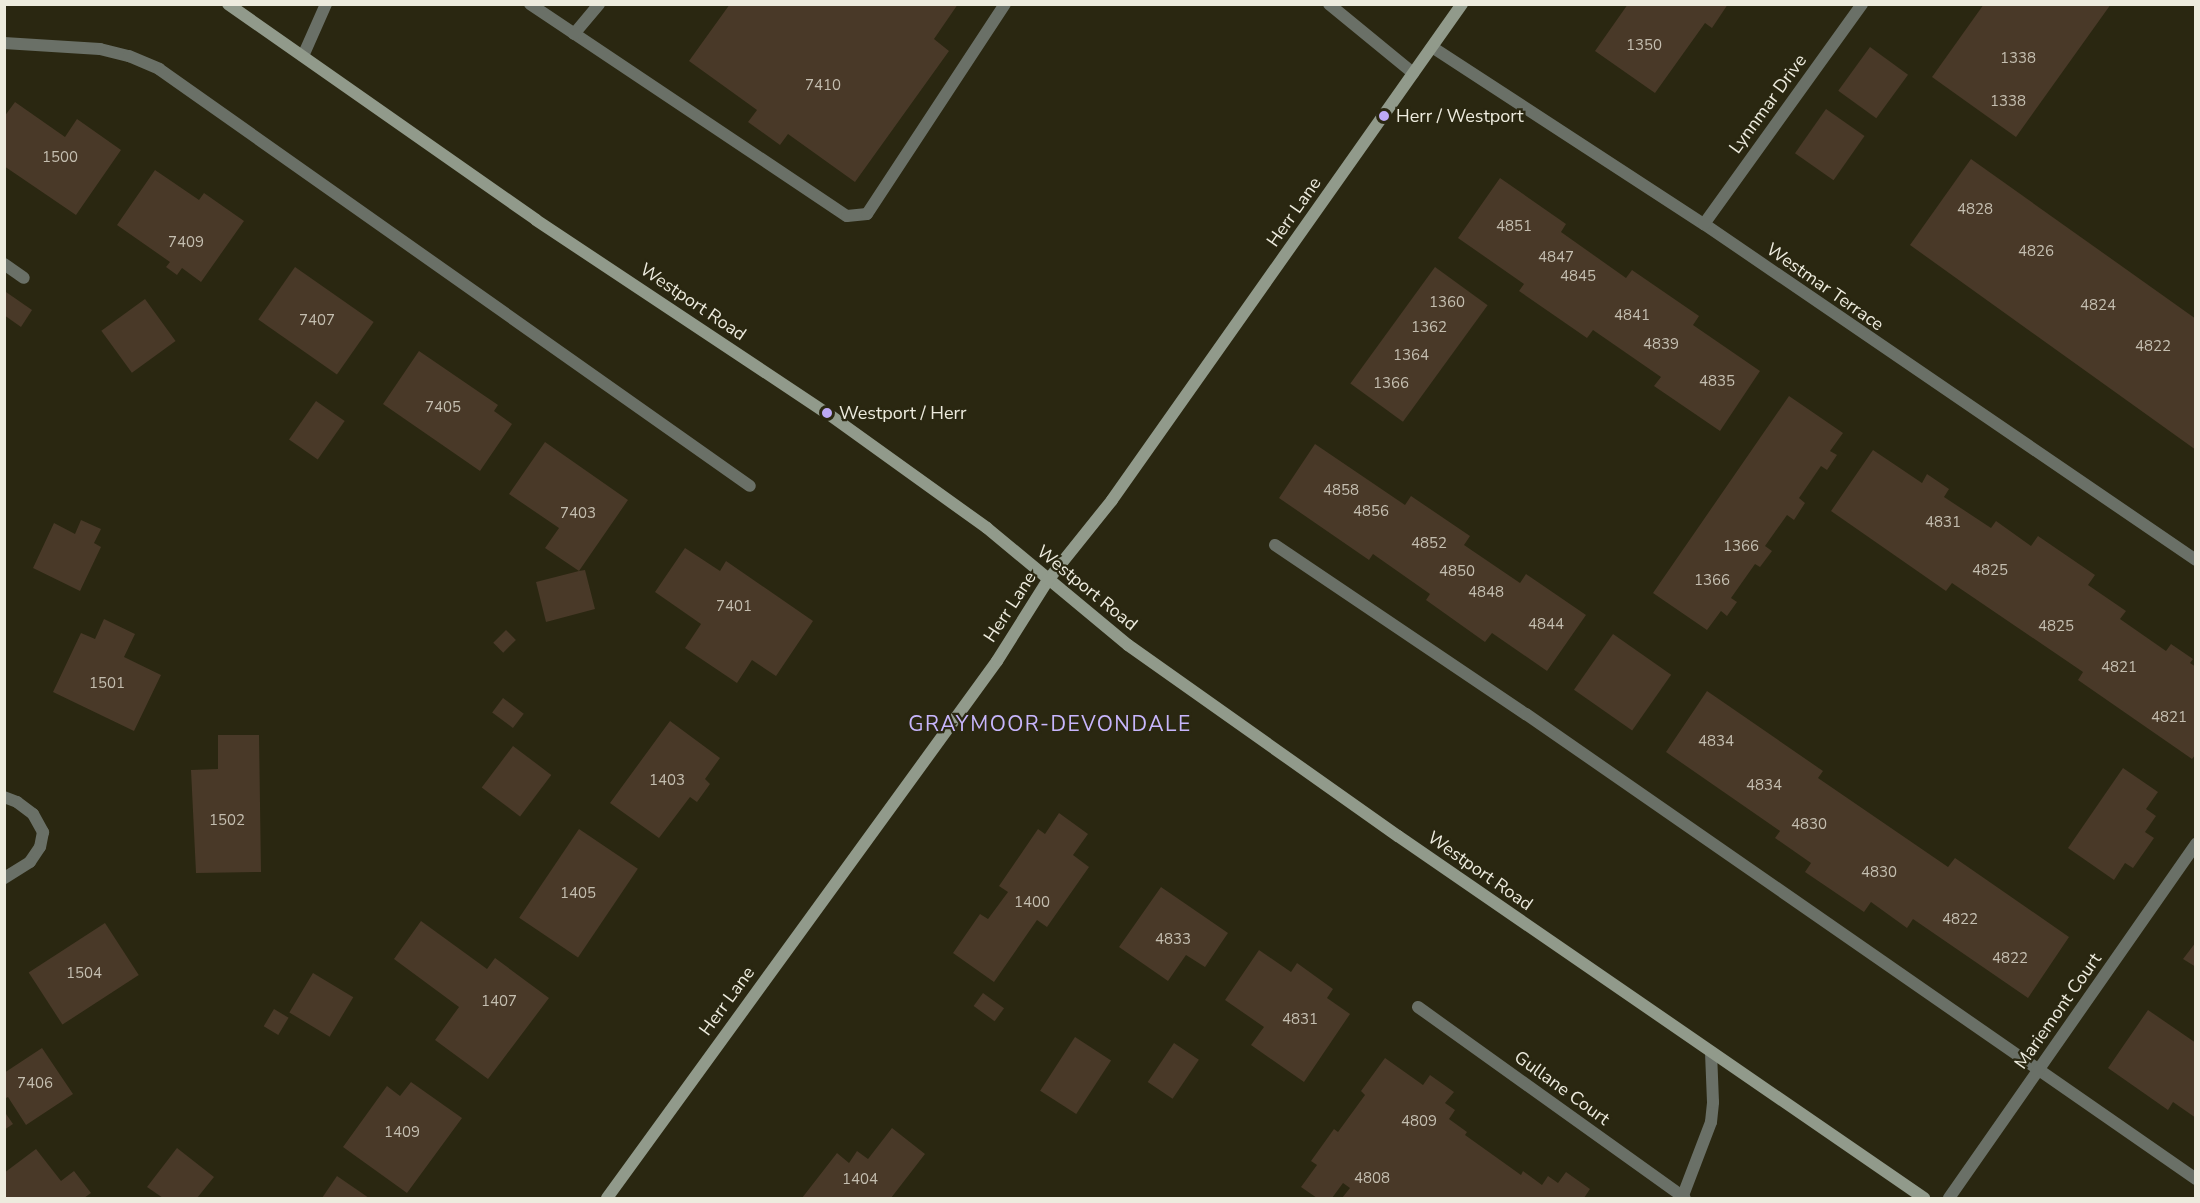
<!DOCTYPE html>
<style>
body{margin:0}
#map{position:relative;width:2200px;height:1203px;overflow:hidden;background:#2a2711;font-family:"Nunito Sans",sans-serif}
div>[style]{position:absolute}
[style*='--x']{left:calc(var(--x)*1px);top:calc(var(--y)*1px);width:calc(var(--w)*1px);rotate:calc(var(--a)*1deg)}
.building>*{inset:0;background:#493928;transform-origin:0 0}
.service>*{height:12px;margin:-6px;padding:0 6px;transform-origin:6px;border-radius:6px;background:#6a7067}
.minor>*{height:12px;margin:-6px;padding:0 6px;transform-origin:6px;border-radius:6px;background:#6a7067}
.secondary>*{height:12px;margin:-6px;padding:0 6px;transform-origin:6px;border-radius:6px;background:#919a8b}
.dots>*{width:16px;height:16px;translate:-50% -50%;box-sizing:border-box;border:3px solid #2a2711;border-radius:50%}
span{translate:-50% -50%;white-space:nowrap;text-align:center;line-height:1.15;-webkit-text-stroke:4.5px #2a2711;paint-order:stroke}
.number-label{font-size:15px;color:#c4beb0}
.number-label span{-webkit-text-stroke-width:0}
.street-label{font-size:18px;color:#edebde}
.poi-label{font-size:18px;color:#edebde}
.left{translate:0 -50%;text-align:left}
.quarter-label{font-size:21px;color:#c8b6fd;letter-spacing:1.5px}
.frame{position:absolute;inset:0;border:6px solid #edebde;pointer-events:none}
</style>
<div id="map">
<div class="building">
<div style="clip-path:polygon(730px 4px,958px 4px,934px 39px,949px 51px,855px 182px,788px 134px,780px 145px,748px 122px,757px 110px,689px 61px)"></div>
<div style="clip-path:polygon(1628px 4px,1728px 4px,1712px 28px,1705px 23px,1655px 93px,1595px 51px)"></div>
<div style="clip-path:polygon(1984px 4px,2111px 4px,2016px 137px,1932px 77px)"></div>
<div style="left:1870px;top:47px;width:47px;height:54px;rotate:36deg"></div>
<div style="clip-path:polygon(15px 102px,65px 137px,77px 119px,121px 150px,76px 215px,4px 166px,4px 117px)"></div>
<div style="left:1826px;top:109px;width:47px;height:54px;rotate:35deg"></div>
<div style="clip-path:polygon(1971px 159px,2196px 319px,2196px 450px,1910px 245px)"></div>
<div style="clip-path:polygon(155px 170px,199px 200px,204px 193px,244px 221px,201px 282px,182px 268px,177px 275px,166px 267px,170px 262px,117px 225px)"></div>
<div style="clip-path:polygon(1500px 178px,1566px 224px,1561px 232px,1626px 278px,1632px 270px,1699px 316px,1693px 325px,1760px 371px,1720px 431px,1654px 386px,1661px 377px,1593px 330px,1587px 338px,1519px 291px,1524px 284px,1458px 238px)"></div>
<div style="left:295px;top:267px;width:96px;height:64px;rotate:35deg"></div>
<div style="left:1435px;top:267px;width:65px;height:144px;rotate:36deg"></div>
<div style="clip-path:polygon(6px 292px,32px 310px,21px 327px,4px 315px)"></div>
<div style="left:145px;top:299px;width:52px;height:54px;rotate:54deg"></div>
<div style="clip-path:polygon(419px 351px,498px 405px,494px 411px,512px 424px,480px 471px,383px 404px)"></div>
<div style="clip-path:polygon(1789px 396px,1843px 433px,1830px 451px,1837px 455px,1827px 470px,1821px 466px,1799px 498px,1805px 503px,1794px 520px,1787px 515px,1765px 546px,1772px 551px,1760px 567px,1755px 564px,1731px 598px,1737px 602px,1727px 616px,1721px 611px,1707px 630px,1653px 593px)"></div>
<div style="left:316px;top:401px;width:35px;height:47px;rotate:35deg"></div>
<div style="clip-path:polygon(545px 442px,628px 500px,579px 571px,585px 570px,595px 609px,546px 622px,536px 582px,579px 571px,545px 548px,559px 528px,509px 494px)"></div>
<div style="clip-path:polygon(1315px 444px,1405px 505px,1411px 496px,1470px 536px,1464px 545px,1520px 583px,1526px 574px,1586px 615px,1547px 671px,1492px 633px,1485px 642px,1426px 600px,1430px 594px,1373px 554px,1369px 560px,1279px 498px)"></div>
<div style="clip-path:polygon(1873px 450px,1922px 483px,1927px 474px,1949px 489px,1944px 497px,1991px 528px,1996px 521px,2031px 546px,2038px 536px,2095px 575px,2088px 585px,2126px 611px,2120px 619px,2166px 651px,2171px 644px,2193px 659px,2190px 663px,2196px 667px,2196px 754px,2192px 759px,2078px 680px,2083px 672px,1952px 583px,1946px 591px,1831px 511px)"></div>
<div style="clip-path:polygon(81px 520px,101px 529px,94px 543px,101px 547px,80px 591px,33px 568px,54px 523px,75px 534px)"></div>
<div style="clip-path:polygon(685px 548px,720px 571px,726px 561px,813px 621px,776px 676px,752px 660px,737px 683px,685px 648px,701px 624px,655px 592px)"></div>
<div style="clip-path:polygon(104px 619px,135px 634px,124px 657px,161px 675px,134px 731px,53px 692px,81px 633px,95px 639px)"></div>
<div style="left:506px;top:630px;width:14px;height:18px;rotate:45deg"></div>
<div style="left:1613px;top:634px;width:71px;height:68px;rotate:35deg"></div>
<div style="clip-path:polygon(1707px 691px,1823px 771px,1818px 778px,1948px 867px,1955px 858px,2069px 937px,2028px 998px,1913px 919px,1907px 928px,1871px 902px,1864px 912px,1805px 872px,1811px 863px,1775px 838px,1780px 831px,1666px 752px)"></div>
<div style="left:503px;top:698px;width:26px;height:18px;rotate:37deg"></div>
<div style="clip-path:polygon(670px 721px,720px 758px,705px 779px,710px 784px,697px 802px,690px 797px,659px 838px,610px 803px)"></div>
<div style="clip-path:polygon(218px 735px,259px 735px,261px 872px,196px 873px,191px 770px,218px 769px)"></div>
<div style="left:513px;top:746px;width:48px;height:52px;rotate:37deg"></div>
<div style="clip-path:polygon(2123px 768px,2158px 792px,2146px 809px,2156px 816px,2145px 832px,2154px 838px,2133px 868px,2125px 863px,2114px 880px,2068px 848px)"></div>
<div style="clip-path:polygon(1059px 813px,1088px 834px,1073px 855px,1089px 867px,1047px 927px,1037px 920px,994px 982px,953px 953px,980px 914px,988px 919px,1008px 892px,999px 886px,1038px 829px,1045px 834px)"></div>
<div style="left:579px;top:829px;width:71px;height:107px;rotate:34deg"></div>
<div style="clip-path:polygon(1161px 887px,1228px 933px,1205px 967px,1186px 955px,1168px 981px,1119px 947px)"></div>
<div style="clip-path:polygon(421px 921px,487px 969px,495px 958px,549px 998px,488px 1079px,435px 1040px,459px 1007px,394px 959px)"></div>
<div style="left:105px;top:923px;width:62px;height:91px;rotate:57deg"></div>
<div style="clip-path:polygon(2196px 942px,2196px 967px,2183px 959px)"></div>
<div style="clip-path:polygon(1259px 950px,1291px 972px,1297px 963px,1333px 989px,1327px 998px,1350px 1014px,1304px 1082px,1251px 1045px,1264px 1027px,1225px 1000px)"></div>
<div style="left:313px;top:973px;width:47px;height:46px;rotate:31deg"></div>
<div style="left:983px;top:993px;width:26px;height:16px;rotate:36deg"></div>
<div style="left:274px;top:1009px;width:17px;height:20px;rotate:31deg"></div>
<div style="clip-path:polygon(2148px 1010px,2196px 1043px,2196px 1118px,2173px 1102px,2168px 1110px,2108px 1068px)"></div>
<div style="left:1075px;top:1037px;width:43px;height:64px;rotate:33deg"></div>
<div style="left:1174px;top:1043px;width:30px;height:47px;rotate:34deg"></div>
<div style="clip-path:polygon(42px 1048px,73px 1094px,26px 1125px,8px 1097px,4px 1099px,4px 1073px)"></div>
<div style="clip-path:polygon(1385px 1058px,1423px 1085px,1430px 1075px,1454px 1092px,1445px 1103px,1455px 1110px,1449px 1119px,1467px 1132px,1465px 1135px,1521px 1175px,1523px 1171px,1542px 1185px,1548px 1176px,1558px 1183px,1566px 1172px,1590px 1189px,1584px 1198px,1342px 1198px,1350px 1188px,1343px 1183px,1332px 1198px,1317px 1198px,1301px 1187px,1317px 1165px,1311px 1161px,1334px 1129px,1338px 1132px,1365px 1095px,1361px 1091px)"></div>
<div style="clip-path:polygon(411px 1082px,462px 1118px,407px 1193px,343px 1147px,387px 1086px,400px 1096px)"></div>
<div style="clip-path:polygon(4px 1111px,13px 1124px,4px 1130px)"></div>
<div style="clip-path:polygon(892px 1128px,925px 1154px,891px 1198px,802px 1198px,837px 1153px,849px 1163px,857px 1151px,868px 1159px)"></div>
<div style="clip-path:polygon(177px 1148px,214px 1177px,197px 1198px,163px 1198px,147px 1187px)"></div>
<div style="clip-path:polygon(36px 1149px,61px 1181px,74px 1171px,91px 1193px,84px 1198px,4px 1198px,4px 1173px)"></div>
<div style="clip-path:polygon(337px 1176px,369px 1198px,322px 1198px)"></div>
</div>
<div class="service">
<div style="--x:530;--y:4;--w:381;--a:33.8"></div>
<div style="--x:847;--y:216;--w:20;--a:-6"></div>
<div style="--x:867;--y:214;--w:251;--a:-56.7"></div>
<div style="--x:574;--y:34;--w:39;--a:-50"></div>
<div style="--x:4;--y:264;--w:24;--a:35"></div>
<div style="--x:1275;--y:545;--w:303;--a:34"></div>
<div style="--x:1526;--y:714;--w:816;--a:34.76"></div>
</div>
<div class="minor">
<div style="--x:1329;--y:4;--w:109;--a:39.4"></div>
<div style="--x:4;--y:43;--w:96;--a:3.6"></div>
<div style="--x:100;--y:49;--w:30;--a:14"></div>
<div style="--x:129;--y:56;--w:33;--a:23"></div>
<div style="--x:159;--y:69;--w:723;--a:35.21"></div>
<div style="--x:1432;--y:47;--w:325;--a:33.1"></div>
<div style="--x:1704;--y:224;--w:596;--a:34.33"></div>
<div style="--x:303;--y:56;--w:57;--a:-66.1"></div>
<div style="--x:1704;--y:224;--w:271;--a:-54.3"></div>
<div style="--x:4;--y:797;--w:14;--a:21"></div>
<div style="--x:17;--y:802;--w:20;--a:37"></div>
<div style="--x:33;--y:814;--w:21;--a:61"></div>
<div style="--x:43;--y:832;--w:15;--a:101"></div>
<div style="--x:40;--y:847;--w:18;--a:124"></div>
<div style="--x:30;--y:862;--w:31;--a:148"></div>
<div style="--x:1418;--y:1007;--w:328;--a:35.6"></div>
<div style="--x:1682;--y:1198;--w:81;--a:-69.1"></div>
<div style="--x:1711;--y:1122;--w:20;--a:-84"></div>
<div style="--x:1713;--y:1102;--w:50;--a:-92.3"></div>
<div style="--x:1949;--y:1198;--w:432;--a:-55.1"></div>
</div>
<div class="secondary">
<div style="--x:228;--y:4;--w:376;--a:35"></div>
<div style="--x:536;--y:220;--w:349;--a:33.6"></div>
<div style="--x:827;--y:413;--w:197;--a:35.7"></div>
<div style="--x:987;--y:528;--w:183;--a:39.7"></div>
<div style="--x:1128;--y:645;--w:331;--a:35.3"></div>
<div style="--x:1398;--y:836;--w:639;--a:34.54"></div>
<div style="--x:607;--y:1198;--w:664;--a:-54.01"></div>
<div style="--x:997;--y:661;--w:96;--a:-57.8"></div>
<div style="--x:1048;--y:580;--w:102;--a:-51.3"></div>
<div style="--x:1112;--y:500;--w:607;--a:-54.79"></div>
</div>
<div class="dots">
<div style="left:1384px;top:116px;background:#bda9f5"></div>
<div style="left:827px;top:413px;background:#bda9f5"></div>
</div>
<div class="number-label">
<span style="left:1644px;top:46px">1350</span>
<span style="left:2018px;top:59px">1338</span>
<span style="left:823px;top:86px">7410</span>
<span style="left:2008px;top:102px">1338</span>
<span style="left:60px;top:158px">1500</span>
<span style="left:1975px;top:210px">4828</span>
<span style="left:1514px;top:227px">4851</span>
<span style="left:186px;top:243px">7409</span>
<span style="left:2036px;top:252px">4826</span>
<span style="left:1556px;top:258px">4847</span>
<span style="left:1578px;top:277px">4845</span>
<span style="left:1447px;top:303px">1360</span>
<span style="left:2098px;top:306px">4824</span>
<span style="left:1632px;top:316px">4841</span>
<span style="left:317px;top:321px">7407</span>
<span style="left:1429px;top:328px">1362</span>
<span style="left:1661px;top:345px">4839</span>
<span style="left:2153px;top:347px">4822</span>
<span style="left:1411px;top:356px">1364</span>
<span style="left:1717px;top:382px">4835</span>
<span style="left:1391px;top:384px">1366</span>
<span style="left:443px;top:408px">7405</span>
<span style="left:1341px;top:491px">4858</span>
<span style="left:1371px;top:512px">4856</span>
<span style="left:578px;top:514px">7403</span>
<span style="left:1943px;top:523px">4831</span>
<span style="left:1429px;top:544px">4852</span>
<span style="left:1741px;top:547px">1366</span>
<span style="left:1990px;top:571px">4825</span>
<span style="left:1457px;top:572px">4850</span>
<span style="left:1712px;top:581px">1366</span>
<span style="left:1486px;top:593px">4848</span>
<span style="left:734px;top:607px">7401</span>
<span style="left:1546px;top:625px">4844</span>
<span style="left:2056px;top:627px">4825</span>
<span style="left:2119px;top:668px">4821</span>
<span style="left:107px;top:684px">1501</span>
<span style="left:2169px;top:718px">4821</span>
<span style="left:1716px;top:742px">4834</span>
<span style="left:667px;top:781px">1403</span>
<span style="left:1764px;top:786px">4834</span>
<span style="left:227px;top:821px">1502</span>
<span style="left:1809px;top:825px">4830</span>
<span style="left:1879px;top:873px">4830</span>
<span style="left:578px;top:894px">1405</span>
<span style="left:1032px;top:903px">1400</span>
<span style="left:1960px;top:920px">4822</span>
<span style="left:1173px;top:940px">4833</span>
<span style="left:2010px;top:959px">4822</span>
<span style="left:84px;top:974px">1504</span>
<span style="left:499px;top:1002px">1407</span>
<span style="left:1300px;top:1020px">4831</span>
<span style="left:35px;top:1084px">7406</span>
<span style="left:1419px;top:1122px">4809</span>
<span style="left:402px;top:1133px">1409</span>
<span style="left:1372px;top:1179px">4808</span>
<span style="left:860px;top:1180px">1404</span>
</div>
<div class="street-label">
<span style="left:1768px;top:104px;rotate:-54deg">Lynnmar Drive</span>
<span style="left:1294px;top:212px;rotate:-55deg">Herr Lane</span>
<span style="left:1825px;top:287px;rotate:35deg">Westmar Terrace</span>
<span style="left:693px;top:302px;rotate:34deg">Westport Road</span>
<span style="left:1087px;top:588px;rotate:39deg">Westport Road</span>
<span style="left:1010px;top:607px;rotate:-57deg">Herr Lane</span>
<span style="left:1480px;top:871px;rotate:35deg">Westport Road</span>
<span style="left:727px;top:1001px;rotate:-54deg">Herr Lane</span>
<span style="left:2058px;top:1011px;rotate:-55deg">Mariemont Court</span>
<span style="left:1562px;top:1088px;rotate:36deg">Gullane Court</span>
</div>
<div class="poi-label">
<span class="left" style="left:1396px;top:116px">Herr / Westport</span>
<span class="left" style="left:839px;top:413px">Westport / Herr</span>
</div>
<div class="quarter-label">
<span style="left:1050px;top:724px">GRAYMOOR-DEVONDALE</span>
</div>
<div class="frame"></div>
</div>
